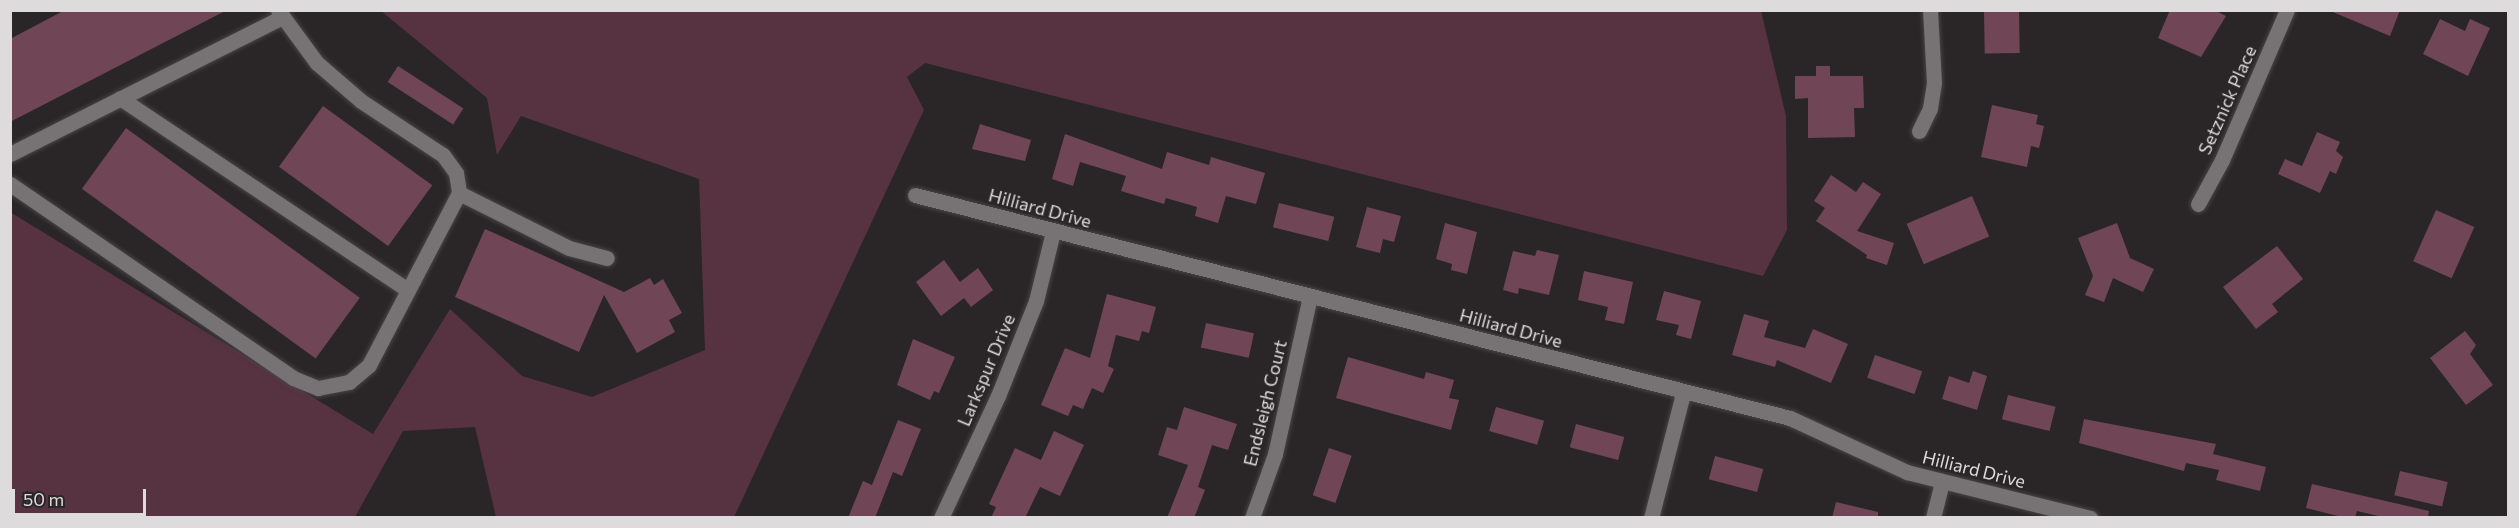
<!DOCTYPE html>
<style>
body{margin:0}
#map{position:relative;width:2519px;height:528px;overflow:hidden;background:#2a2627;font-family:Commissioner,sans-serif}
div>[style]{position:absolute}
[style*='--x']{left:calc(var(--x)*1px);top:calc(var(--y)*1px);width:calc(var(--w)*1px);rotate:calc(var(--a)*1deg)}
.green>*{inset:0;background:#573241}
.building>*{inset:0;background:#704656;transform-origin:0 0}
.roads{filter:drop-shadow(0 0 2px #474445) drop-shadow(0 0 2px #474445)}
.minor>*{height:15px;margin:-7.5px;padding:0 7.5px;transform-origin:7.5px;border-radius:7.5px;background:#777274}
.tertiary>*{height:15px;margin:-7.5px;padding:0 7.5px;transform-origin:7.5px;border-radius:7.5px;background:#777274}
span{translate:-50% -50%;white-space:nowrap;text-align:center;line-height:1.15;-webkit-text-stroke:4.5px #2a2627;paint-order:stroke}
.street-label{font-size:18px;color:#dedbdc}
.frame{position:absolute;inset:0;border:12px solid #dedbdc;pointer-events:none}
.scale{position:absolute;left:12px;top:489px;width:134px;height:27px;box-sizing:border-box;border:3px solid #dedbdc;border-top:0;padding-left:8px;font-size:18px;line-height:21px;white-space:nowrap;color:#dedbdc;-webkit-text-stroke:4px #2a2627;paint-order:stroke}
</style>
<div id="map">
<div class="green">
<div style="clip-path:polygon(381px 11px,1761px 11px,1786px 116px,1787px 230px,1763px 276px,925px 63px,907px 77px,924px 110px,734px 517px,496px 517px,475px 427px,403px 431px,355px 517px,11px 517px,10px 212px,373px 434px,450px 309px,522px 376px,592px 397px,705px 350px,699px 179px,521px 116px,497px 155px,487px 98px)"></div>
</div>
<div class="building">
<div style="clip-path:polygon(65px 10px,227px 10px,10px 122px,10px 39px)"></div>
<div style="clip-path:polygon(2170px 10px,2214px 10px,2226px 16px,2201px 57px,2158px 38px)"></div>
<div style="clip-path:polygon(2328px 10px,2400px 10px,2390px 36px)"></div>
<div style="left:2019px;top:11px;width:42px;height:35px;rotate:89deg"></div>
<div style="clip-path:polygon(2440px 19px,2465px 31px,2470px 19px,2490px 28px,2468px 76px,2423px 54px)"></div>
<div style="left:398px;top:66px;width:78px;height:19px;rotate:33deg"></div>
<div style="clip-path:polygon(1816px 66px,1830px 66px,1830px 76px,1863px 76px,1864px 108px,1854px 108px,1855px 137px,1808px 138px,1808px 98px,1795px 99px,1795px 76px,1816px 76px)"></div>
<div style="clip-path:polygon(1992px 105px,2038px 115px,2036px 124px,2044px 126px,2039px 148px,2031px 146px,2027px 167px,1981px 157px)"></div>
<div style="left:323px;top:106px;width:135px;height:75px;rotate:36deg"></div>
<div style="clip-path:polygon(980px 124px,1031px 140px,1025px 161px,972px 149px)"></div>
<div style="left:126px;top:128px;width:289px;height:75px;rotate:36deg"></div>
<div style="clip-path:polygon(2317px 132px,2340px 142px,2336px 151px,2343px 157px,2336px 174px,2330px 171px,2320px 193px,2278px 174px,2285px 159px,2302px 166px)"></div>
<div style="clip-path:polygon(1065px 134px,1162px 169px,1167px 152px,1209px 165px,1211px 157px,1265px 173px,1256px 204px,1226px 196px,1218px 223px,1195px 216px,1197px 207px,1166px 198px,1164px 204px,1121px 191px,1126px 176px,1080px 162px,1073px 186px,1052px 179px)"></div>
<div style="clip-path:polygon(1831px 175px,1856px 192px,1863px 182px,1881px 194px,1857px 231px,1894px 243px,1887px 265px,1866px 258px,1867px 255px,1816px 221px,1825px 208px,1814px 201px)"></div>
<div style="left:1972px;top:196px;width:44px;height:71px;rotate:67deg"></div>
<div style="left:1279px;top:203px;width:57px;height:25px;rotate:14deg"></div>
<div style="clip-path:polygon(1367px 207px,1401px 216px,1394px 242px,1383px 239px,1380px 253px,1356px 247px)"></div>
<div style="left:2436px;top:210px;width:42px;height:56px;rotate:24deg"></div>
<div style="clip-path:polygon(1445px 223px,1477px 232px,1467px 274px,1451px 270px,1452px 264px,1436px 259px)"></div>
<div style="clip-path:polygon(2117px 223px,2130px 258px,2154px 269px,2143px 292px,2113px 278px,2104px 302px,2085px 295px,2093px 276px,2078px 238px)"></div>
<div style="clip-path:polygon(485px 229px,624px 292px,650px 278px,654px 285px,663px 279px,682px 313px,669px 320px,675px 332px,637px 353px,604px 295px,579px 352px,455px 297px)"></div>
<div style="clip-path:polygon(2277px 246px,2303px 279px,2272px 304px,2278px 312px,2256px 329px,2223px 287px)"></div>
<div style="clip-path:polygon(1537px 250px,1559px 255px,1549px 295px,1519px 288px,1518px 294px,1503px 290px,1513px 251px,1535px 256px)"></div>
<div style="clip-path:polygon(944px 260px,960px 282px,978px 268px,993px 290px,971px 307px,964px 298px,941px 316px,916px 282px)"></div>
<div style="clip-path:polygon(1584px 271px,1633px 282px,1624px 324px,1605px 320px,1608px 307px,1578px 300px)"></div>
<div style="clip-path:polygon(1664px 291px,1701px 301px,1691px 339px,1676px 335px,1679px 325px,1656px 320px)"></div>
<div style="clip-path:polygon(1107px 294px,1156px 307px,1149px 333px,1142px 331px,1139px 341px,1116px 335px,1108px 366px,1114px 369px,1103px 393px,1092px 388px,1083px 409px,1073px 405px,1068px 416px,1041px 405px,1065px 348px,1090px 358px)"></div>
<div style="clip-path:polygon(1744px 314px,1769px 321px,1764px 337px,1805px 348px,1813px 329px,1848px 344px,1831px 383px,1777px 360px,1775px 367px,1732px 355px)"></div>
<div style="left:1206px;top:323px;width:49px;height:25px;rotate:12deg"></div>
<div style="clip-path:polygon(2465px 331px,2476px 345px,2470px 354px,2493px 385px,2466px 405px,2430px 358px)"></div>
<div style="clip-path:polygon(913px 339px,955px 357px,939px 393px,934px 391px,930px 400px,897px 385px)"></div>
<div style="left:1875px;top:355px;width:50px;height:24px;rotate:19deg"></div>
<div style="clip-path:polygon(1348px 357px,1424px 379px,1426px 372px,1454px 380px,1449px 398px,1459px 400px,1451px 430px,1336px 398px)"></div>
<div style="clip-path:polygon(1973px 371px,1987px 376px,1977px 410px,1942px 399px,1949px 376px,1969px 383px)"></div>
<div style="left:2008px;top:395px;width:49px;height:25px;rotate:14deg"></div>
<div style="clip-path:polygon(1184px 407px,1237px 424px,1228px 450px,1212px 445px,1198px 487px,1205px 490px,1194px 518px,1167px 518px,1188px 465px,1158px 455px,1167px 427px,1177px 430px)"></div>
<div style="left:1496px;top:407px;width:50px;height:25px;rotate:16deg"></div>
<div style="clip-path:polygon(2084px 419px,2216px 444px,2213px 454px,2266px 467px,2260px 491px,2216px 480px,2219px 470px,2186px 463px,2184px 471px,2079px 443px)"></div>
<div style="clip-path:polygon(898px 420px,921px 429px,902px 476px,893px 472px,875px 518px,848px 518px,863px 481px,872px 485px)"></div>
<div style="left:1576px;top:424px;width:50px;height:24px;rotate:15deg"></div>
<div style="clip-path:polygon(1054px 431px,1084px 445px,1060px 496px,1040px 487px,1025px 518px,991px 518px,996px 507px,989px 504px,1015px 448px,1041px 460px)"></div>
<div style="left:1329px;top:448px;width:24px;height:50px;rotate:19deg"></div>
<div style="left:1715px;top:456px;width:50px;height:24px;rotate:15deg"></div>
<div style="left:2400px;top:471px;width:49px;height:25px;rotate:13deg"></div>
<div style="clip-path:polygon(2312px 484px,2429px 511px,2428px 518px,2387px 518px,2357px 511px,2355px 518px,2346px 518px,2306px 508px)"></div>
<div style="clip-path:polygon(1836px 502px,1878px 512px,1878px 518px,1832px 518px)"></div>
</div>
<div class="roads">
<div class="minor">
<div style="--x:278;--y:10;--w:66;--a:53.7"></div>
<div style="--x:317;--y:63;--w:58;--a:40.8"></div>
<div style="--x:361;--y:101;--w:98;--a:33.4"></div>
<div style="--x:443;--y:155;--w:22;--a:54"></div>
<div style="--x:456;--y:173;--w:20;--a:81"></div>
<div style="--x:459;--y:193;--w:123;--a:26.6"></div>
<div style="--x:569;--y:248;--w:39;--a:15"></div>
<div style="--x:120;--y:98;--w:346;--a:33.7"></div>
<div style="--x:1919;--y:131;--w:25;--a:-64"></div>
<div style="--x:1930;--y:108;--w:25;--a:-81"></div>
<div style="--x:1934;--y:83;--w:73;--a:-93.1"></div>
<div style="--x:10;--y:154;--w:302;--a:-26.7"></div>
<div style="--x:10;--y:184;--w:343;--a:34.4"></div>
<div style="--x:293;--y:378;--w:27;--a:22"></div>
<div style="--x:318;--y:388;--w:32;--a:-11"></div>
<div style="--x:349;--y:382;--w:26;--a:-40"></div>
<div style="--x:369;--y:365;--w:194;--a:-62.4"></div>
<div style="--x:2198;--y:204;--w:50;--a:-61.4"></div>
<div style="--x:2222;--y:160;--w:163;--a:-66.6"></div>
<div style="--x:941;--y:518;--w:135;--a:-65"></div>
<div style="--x:998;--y:396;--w:102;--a:-68.2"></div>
<div style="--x:1036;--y:301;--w:71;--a:-76.2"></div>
<div style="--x:1252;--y:518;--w:68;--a:-70.2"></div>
<div style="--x:1275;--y:454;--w:162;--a:-77.5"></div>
<div style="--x:1651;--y:518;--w:129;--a:-75.6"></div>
<div style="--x:1933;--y:518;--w:36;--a:-76"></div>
</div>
<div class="tertiary">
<div style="--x:915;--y:195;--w:903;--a:14.3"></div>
<div style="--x:1790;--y:418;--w:129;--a:24.8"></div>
<div style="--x:1907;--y:472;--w:189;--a:14.1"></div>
</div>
</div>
<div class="street-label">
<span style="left:2227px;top:100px;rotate:-66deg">Setznick Place</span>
<span style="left:1040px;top:208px;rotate:15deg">Hilliard Drive</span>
<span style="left:1511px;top:328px;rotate:15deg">Hilliard Drive</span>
<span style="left:986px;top:370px;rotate:-67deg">Larkspur Drive</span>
<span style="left:1265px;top:403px;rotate:-76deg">Endsleigh Court</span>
<span style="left:1974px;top:469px;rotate:14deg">Hilliard Drive</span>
</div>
<div class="frame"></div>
<div class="scale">50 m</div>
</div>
